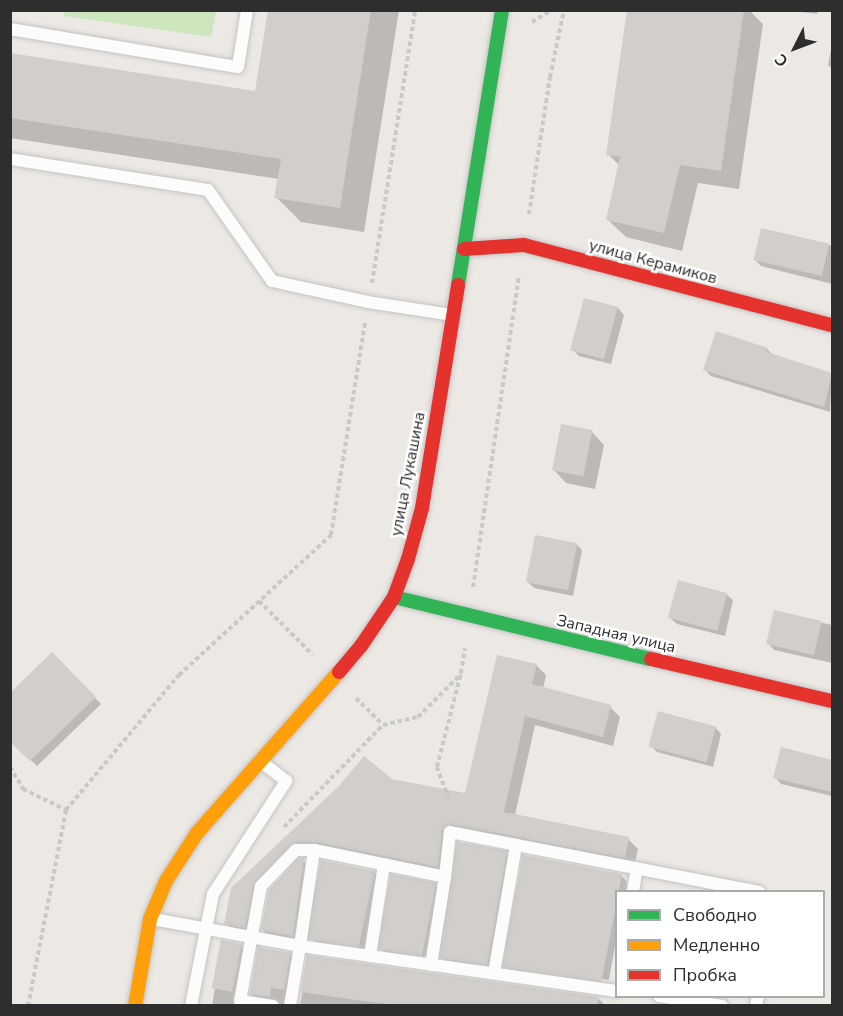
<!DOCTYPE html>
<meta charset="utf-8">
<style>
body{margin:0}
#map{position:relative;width:843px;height:1016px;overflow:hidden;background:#ece8e4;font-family:"Nunito Sans",sans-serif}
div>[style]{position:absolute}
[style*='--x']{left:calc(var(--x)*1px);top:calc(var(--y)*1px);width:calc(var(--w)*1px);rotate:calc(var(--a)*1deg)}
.green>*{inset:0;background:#cee6be}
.shadow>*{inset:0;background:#0003}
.building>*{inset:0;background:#d1cecb;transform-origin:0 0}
.path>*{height:4px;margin-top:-2px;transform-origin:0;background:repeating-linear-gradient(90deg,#c9c9c8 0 4.5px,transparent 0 7.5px)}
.roads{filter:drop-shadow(0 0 2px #c5c4c5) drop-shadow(0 0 2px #c5c4c5)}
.lane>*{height:12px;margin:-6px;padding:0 6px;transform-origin:6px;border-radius:6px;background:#fcfcfb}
.fast>*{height:14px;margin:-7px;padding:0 7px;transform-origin:7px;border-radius:7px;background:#30b455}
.slow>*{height:14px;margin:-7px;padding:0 7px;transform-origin:7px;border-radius:7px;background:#ff9f0a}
.jam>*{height:14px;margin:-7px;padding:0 7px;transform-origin:7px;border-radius:7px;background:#e5322d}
span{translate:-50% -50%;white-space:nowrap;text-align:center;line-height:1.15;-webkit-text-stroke:5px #fff;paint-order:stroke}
.street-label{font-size:16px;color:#2e2e2e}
.frame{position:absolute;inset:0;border:12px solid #2e2e2e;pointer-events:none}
.legend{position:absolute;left:615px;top:890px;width:210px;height:108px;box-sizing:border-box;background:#fff;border:2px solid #ababab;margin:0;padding:8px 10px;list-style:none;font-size:18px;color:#2e2e2e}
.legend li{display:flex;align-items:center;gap:12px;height:30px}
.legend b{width:30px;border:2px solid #ababab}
.north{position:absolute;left:765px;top:18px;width:60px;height:60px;-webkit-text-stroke:4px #fff;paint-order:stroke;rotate:228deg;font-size:16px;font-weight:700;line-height:24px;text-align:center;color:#2e2e2e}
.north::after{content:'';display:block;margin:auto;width:21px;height:27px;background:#2e2e2e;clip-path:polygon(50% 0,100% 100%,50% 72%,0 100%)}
</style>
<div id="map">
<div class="green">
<div style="clip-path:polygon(65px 11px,65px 10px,216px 11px,211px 37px,64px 16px)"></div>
</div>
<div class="shadow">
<div style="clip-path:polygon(270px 10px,399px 10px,364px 232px,301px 222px,276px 197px,279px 179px,10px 138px,10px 55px,256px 93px)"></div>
<div style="clip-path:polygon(629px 10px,749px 10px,763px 24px,739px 189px,698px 183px,682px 251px,626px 237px,607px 219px,620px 166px,608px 154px)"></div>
<div style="clip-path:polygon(786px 10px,818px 10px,817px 14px)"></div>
<div style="clip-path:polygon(832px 45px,832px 69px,828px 65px)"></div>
<div style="clip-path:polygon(762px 229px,832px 246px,832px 284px,761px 266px,755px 260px)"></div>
<div style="clip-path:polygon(618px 308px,624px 315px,611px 364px,579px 356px,572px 349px)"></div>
<div style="clip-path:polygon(767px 349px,774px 356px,832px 375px,830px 412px,711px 376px,705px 370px)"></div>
<div style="clip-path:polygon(591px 431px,604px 445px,595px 489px,566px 483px,553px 469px)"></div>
<div style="clip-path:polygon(576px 544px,582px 550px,573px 596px,534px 588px,528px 582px)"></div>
<div style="clip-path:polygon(726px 594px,733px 600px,725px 636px,677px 624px,670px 618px)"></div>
<div style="clip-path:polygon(775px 612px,832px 625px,832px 663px,774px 650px,768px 643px)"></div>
<div style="clip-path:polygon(52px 654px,101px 704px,37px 766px,10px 740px)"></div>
<div style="clip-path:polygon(536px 665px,546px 675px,543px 689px,610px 707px,620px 717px,613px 746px,535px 725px,515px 815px,628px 839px,638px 849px,634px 867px,458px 833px,451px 841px,447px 876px,304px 852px,264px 891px,255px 937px,236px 933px,226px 923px,232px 888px,340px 787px,391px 780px,467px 794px)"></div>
<div style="clip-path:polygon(715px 727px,721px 734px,713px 767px,657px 752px,651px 746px)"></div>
<div style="clip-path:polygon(782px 748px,832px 761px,832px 796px,781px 784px,775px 777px)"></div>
<div style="clip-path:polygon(506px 853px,512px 859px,493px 970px,449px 964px,442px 957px)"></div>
<div style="clip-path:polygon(300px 860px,310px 866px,299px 942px,269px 936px,263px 930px)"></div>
<div style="clip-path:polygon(374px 872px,380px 879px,369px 952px,317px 945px,311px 938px)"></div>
<div style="clip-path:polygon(621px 875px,627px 882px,626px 892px,616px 892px,616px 940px,609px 980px,510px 966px,510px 969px,608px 983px,608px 986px,511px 973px,505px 966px)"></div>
<div style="clip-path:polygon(435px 885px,441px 891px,430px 961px,387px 955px,381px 948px)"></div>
<div style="clip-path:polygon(222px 942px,241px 945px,248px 952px,238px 1006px,212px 1006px)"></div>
<div style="clip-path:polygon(290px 954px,296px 961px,289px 1006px,258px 1000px,251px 994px)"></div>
<div style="clip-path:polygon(308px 957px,598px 998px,604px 1004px,615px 1006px,300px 1006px)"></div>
</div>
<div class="building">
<div style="clip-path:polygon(268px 10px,371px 10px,340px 208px,274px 198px,281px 159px,10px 118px,10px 53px,255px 91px)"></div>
<div style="clip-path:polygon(627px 10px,744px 10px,721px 171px,680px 165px,664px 233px,606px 220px,620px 157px,606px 155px)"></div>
<div style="left:761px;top:228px;width:70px;height:33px;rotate:13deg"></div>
<div style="left:584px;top:298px;width:35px;height:54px;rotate:15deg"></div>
<div style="clip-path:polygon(716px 331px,768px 348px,767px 352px,832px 373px,824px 407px,703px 370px)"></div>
<div style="left:561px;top:424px;width:32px;height:47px;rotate:11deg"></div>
<div style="left:535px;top:535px;width:43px;height:48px;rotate:11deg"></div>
<div style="left:678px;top:580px;width:51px;height:39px;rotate:15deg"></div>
<div style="left:774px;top:610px;width:49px;height:35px;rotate:13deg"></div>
<div style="clip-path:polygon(52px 652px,96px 697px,30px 761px,10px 742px,10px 693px)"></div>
<div style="clip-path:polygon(497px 655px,537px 664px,532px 684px,611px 705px,603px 737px,525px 716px,504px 812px,629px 837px,625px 858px,451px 824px,442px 830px,438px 867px,316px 842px,296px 842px,255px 881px,245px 928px,224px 924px,231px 888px,339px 786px,364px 756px,392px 779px,465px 793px)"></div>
<div style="left:658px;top:711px;width:60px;height:37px;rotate:15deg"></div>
<div style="clip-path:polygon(781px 747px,832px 760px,832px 792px,773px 778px)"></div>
<div style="left:457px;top:842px;width:51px;height:117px;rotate:10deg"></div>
<div style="left:523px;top:855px;width:101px;height:114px;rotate:11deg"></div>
<div style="clip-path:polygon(299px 858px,304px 858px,293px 936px,261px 930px,269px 890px)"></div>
<div style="left:321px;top:860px;width:55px;height:80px;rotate:12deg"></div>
<div style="left:391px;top:874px;width:46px;height:76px;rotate:11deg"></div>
<div style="left:221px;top:940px;width:21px;height:49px;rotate:11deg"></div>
<div style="clip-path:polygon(258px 947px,291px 953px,284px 990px,271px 988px,270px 997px,250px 994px)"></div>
<div style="clip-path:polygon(307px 955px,430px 973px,599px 997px,597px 1005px,395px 1005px,349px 999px,301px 992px)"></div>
</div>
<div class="path">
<div style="--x:532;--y:22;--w:23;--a:-31"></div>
<div style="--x:529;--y:214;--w:139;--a:-81.3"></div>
<div style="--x:550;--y:77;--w:68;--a:-78.2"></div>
<div style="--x:372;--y:283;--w:276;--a:-81"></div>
<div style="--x:473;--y:587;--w:313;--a:-81.6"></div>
<div style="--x:259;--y:601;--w:76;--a:45"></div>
<div style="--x:356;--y:698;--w:38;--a:45"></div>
<div style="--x:10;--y:767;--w:26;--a:59"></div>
<div style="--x:23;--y:789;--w:48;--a:26"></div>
<div style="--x:449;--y:799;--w:34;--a:-111"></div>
<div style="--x:437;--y:767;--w:97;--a:-75.7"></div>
<div style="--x:461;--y:673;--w:25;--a:-81"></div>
<div style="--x:284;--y:827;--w:142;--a:-45.9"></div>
<div style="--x:383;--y:725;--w:36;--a:-13"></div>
<div style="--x:418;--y:717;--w:61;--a:-45"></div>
<div style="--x:28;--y:1006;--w:200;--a:-79"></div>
<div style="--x:66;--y:810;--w:176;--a:-50.1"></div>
<div style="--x:179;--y:675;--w:207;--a:-42.6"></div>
<div style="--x:331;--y:535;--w:216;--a:-80.9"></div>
</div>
<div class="roads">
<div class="lane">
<div style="--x:10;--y:29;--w:231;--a:9.5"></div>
<div style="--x:238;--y:67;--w:58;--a:-81"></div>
<div style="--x:10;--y:159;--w:200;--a:8.9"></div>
<div style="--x:208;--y:190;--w:111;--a:54.9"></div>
<div style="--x:272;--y:281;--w:98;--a:12.3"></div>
<div style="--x:368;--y:302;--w:85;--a:8.8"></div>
<div style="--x:633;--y:892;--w:24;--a:-81"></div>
<div style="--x:153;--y:919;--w:149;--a:10.4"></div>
<div style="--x:300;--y:946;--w:97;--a:-81.7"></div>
<div style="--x:314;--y:850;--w:134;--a:11.6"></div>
<div style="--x:445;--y:877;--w:45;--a:-83.7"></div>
<div style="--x:450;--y:832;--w:315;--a:11"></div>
<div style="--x:370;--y:956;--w:93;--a:-81.3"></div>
<div style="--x:431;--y:965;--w:89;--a:-81"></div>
<div style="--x:494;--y:973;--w:130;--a:-80.2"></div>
<div style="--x:659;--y:996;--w:64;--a:9"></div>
<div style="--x:191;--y:1006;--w:114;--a:-78.9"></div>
<div style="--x:213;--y:894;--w:135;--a:-57.1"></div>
<div style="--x:286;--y:781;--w:31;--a:-142"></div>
<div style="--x:273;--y:1006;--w:33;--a:-171"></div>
<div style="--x:240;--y:1001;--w:117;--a:-79.7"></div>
<div style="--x:261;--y:886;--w:50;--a:-45.8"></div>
<div style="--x:296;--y:850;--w:18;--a:0"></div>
<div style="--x:290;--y:1006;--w:61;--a:-80.5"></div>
<div style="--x:300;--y:946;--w:319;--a:8.1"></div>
<div style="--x:756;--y:1006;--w:10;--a:-79"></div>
</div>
<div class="fast">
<div style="--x:458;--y:285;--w:278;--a:-80.9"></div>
<div style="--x:394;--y:597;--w:264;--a:13.6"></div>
</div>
<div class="slow">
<div style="--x:135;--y:1006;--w:88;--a:-80.2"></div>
<div style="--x:150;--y:919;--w:41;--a:-67.2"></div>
<div style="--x:166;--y:881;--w:57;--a:-57.1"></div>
<div style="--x:197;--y:833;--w:215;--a:-48.6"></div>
</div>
<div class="jam">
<div style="--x:464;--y:249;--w:60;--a:-3.8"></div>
<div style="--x:524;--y:245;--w:318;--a:14.6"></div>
<div style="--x:651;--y:659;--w:186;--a:13.1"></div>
<div style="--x:339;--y:672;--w:34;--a:-50"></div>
<div style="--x:361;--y:646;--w:59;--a:-56"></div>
<div style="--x:394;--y:597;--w:40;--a:-69.8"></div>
<div style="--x:408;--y:559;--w:53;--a:-74.6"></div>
<div style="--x:422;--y:508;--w:226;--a:-80.8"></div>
</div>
</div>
<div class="street-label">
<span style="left:653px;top:262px;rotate:15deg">улица Керамиков</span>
<span style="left:408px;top:474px;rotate:-79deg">улица Лукашина</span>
<span style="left:616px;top:634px;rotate:13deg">Западная улица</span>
</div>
<div class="frame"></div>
<ul class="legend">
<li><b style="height:8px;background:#30b455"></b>Свободно</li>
<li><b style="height:8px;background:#ff9f0a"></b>Медленно</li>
<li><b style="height:8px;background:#e5322d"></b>Пробка</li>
</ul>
<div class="north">С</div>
</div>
